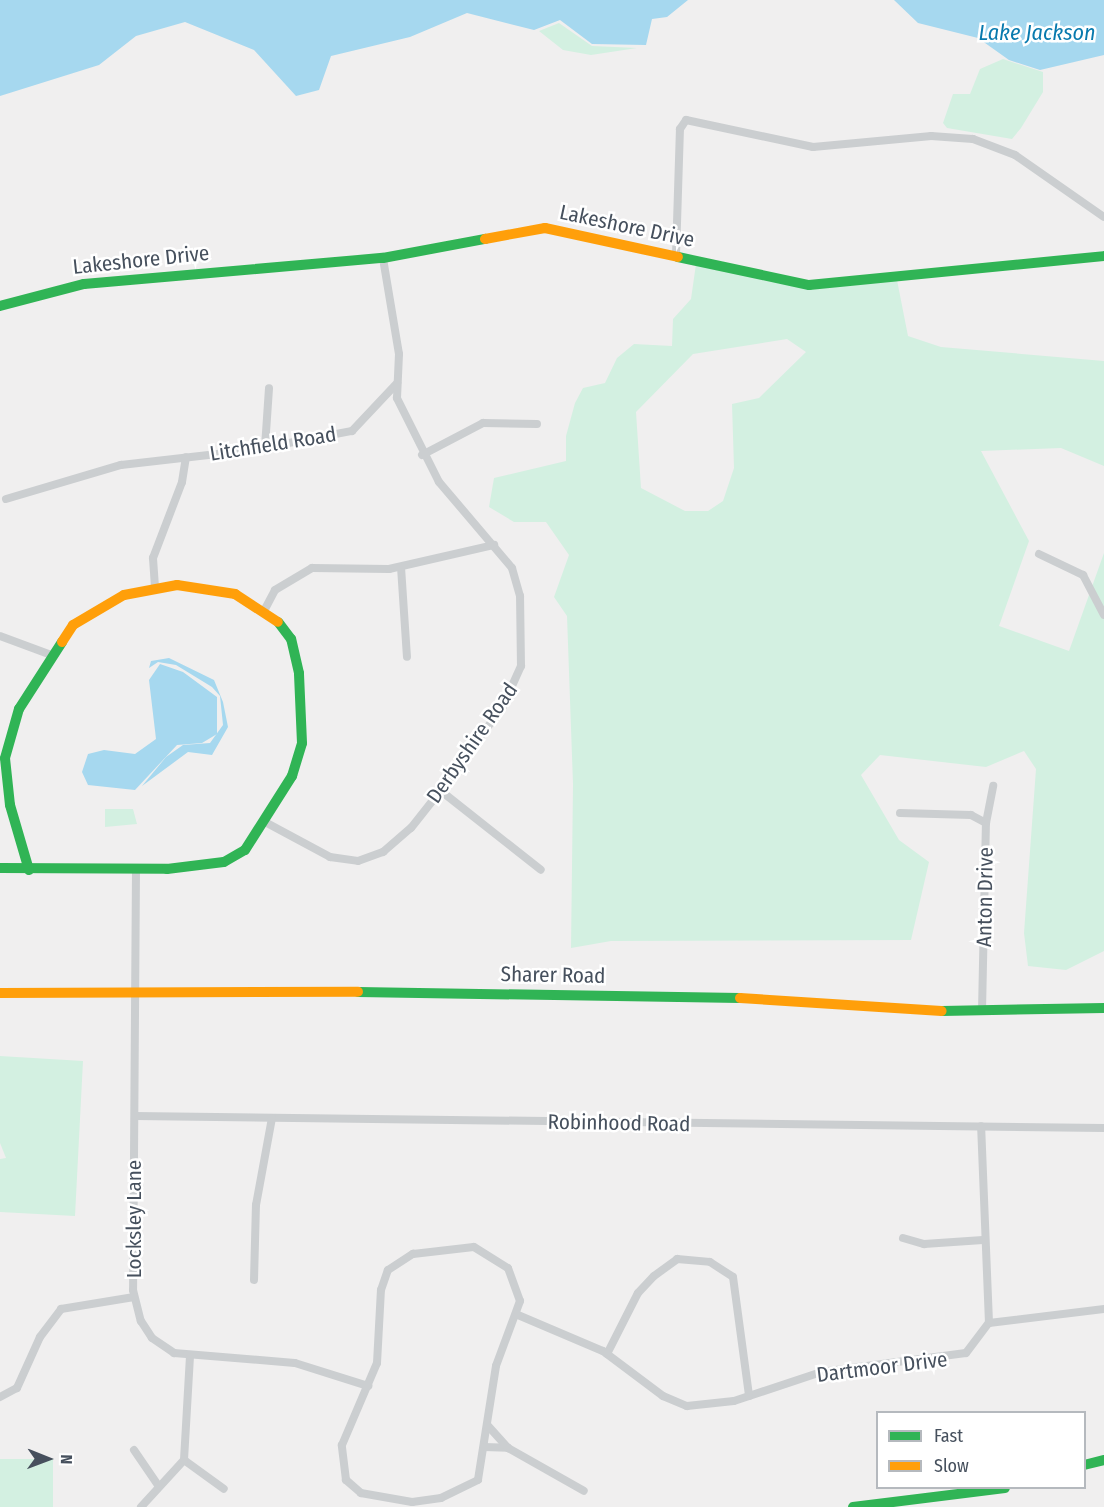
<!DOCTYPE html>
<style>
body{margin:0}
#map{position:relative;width:1104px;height:1507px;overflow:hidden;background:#f0efef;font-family:"Fira Sans Condensed",sans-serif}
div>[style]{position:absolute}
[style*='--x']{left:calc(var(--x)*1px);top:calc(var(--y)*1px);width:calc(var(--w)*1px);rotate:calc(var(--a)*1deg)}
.green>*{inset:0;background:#d3f0e1;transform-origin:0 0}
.water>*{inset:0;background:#a6d8ef}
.street>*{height:8px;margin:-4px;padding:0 4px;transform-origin:4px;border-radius:4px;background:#cbced0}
.fast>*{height:10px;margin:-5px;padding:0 5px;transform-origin:5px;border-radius:5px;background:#30b455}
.slow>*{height:10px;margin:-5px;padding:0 5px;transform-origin:5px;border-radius:5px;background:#ff9f0a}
span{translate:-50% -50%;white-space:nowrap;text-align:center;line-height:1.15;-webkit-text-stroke:5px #fff;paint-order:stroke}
.street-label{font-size:21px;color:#46505d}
.water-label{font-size:22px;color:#087aae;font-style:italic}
.legend{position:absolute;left:876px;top:1411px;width:210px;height:78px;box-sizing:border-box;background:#fff;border:2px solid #b5b9be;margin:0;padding:8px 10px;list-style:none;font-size:18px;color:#46505d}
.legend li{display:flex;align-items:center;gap:12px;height:30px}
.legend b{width:30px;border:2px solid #b5b9be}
.north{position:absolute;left:18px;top:1429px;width:60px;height:60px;-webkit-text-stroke:4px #fff;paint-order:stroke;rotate:91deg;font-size:16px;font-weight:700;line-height:24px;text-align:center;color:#46505d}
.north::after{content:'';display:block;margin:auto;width:21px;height:27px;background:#46505d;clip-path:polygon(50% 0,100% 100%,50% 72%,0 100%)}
</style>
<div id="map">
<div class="green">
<div style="clip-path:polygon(559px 23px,592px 46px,637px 48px,591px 55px,563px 50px,539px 31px)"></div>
<div style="clip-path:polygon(1003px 59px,1043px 72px,1043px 92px,1021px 128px,1012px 139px,947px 128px,943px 123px,953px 94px,970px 94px,980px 69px)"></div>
<div style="clip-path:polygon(evenodd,696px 264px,808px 289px,897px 280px,908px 336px,941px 347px,1104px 361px,1104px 466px,1061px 448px,981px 451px,1029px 541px,999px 626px,1069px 651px,1104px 553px,1104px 951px,1066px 970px,1028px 966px,1024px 933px,1036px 769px,1024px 751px,986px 767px,880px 755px,861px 775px,899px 840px,929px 862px,911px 940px,611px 941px,571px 948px,573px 784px,567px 616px,554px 597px,569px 555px,546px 522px,514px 522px,489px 507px,494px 478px,566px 461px,566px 436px,575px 403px,583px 388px,605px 383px,617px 358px,634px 344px,672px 346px,673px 319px,691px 299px,696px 264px,787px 339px,806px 352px,759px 398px,732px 404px,734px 468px,723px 501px,708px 511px,685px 511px,641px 488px,636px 412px,693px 354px,787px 339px)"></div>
<div style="clip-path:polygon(105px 809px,133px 809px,137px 824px,105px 827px)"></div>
<div style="clip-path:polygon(0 1056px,83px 1061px,75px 1216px,0 1212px,0 1159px,6px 1158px,0 1143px)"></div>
<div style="left:0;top:1459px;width:53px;height:48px"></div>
</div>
<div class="water">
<div style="clip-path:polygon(0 0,688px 0,667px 17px,652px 19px,646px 45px,592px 44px,560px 20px,534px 30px,467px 13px,410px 37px,331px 56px,319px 90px,296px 96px,254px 50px,185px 22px,136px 36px,99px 65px,0 96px)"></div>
<div style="clip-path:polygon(894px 0,1104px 0,1104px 55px,1040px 70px,1009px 60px,978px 38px,918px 23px)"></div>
<div style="clip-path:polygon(169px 658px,214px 680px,223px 702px,228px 727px,212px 755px,188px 752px,142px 786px,166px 757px,183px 745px,210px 743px,223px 725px,220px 696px,212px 687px,176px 665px,158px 662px,149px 668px,151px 661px)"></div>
<div style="clip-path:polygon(160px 664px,183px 672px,217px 697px,217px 734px,202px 743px,177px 745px,135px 790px,88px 785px,82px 772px,88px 754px,104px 750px,135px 754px,156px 739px,149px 680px)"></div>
</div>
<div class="street">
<div style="--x:676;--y:255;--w:126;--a:-88.2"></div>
<div style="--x:680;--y:129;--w:11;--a:-56"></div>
<div style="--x:686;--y:120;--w:130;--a:12"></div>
<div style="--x:813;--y:147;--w:119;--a:-5.3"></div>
<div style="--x:931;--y:136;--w:42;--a:4.1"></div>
<div style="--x:973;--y:139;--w:45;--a:20.9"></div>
<div style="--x:1015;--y:155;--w:108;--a:34.9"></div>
<div style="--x:265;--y:447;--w:59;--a:-86.1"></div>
<div style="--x:422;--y:455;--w:69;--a:-27.7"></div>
<div style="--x:483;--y:423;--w:54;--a:1.1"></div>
<div style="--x:6;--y:499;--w:120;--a:-16.5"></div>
<div style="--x:121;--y:465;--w:132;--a:-6.5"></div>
<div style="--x:252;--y:450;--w:102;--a:-10.8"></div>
<div style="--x:352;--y:431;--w:66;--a:-46.8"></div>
<div style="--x:1039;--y:554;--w:49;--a:25.5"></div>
<div style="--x:1083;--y:575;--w:45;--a:62.3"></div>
<div style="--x:401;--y:567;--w:90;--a:86.2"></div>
<div style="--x:155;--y:587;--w:29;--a:-94"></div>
<div style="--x:153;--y:558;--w:81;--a:-69.1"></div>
<div style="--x:182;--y:482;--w:25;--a:-81"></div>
<div style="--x:265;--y:609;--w:21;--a:-62"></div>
<div style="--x:275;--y:590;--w:43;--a:-30.7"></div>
<div style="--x:312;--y:568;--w:77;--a:0.7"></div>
<div style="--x:389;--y:569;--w:108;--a:-12.9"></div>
<div style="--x:0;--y:636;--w:54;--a:20.4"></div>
<div style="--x:441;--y:791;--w:127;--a:38.3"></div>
<div style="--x:900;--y:813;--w:71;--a:1.6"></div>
<div style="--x:971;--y:815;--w:17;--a:28"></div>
<div style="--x:265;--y:822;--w:74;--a:28.3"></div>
<div style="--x:330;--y:857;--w:28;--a:8"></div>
<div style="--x:358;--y:861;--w:27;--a:-20"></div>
<div style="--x:383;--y:852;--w:37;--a:-41"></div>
<div style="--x:411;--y:828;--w:66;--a:-51.7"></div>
<div style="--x:452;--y:776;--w:87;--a:-53.9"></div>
<div style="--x:503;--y:706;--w:44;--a:-65.8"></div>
<div style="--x:521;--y:666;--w:70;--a:-90.8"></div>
<div style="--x:520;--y:596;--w:29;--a:-106"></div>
<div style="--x:512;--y:568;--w:113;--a:-130.3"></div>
<div style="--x:439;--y:482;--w:94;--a:-116.6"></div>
<div style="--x:397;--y:398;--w:44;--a:-87.4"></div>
<div style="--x:399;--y:354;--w:97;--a:-99.5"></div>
<div style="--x:136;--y:870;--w:420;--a:90.4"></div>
<div style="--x:133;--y:1290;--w:32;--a:76"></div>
<div style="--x:141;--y:1321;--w:20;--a:57"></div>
<div style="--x:152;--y:1338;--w:27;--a:34"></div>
<div style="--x:174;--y:1353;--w:121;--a:4.7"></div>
<div style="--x:295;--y:1363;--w:77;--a:17.5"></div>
<div style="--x:982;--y:1011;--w:188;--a:-88.8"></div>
<div style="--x:986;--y:823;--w:38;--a:-79"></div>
<div style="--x:135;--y:1116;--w:969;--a:0.71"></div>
<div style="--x:903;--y:1238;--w:22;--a:16"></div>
<div style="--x:924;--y:1244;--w:59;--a:-3.9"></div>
<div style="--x:474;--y:1247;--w:40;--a:32"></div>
<div style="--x:508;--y:1268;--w:35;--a:70"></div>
<div style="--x:520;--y:1301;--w:69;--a:110.3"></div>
<div style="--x:496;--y:1366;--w:115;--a:99"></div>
<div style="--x:478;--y:1480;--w:41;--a:154.1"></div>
<div style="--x:441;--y:1498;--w:29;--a:172"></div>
<div style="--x:412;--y:1502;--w:52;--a:-170"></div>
<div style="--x:361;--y:1493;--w:20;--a:-139"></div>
<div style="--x:346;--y:1480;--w:35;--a:-97"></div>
<div style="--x:342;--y:1445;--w:89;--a:-66.9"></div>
<div style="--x:377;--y:1363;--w:73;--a:-86.9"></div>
<div style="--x:381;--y:1290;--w:21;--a:-71"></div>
<div style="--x:388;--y:1270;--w:30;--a:-33"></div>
<div style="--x:413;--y:1254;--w:61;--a:-6.5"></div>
<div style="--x:254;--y:1280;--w:75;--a:-88.5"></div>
<div style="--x:256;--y:1205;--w:88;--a:-79.6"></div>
<div style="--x:518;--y:1315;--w:92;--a:23"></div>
<div style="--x:603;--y:1351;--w:75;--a:36.9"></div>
<div style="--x:663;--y:1396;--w:26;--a:23"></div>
<div style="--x:687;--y:1406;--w:47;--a:-6.1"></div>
<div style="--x:734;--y:1401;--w:92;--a:-18.4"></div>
<div style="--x:821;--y:1372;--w:146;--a:-7.5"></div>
<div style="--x:966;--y:1353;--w:38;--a:-53"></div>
<div style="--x:989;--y:1323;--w:197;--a:-92.3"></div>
<div style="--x:989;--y:1323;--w:116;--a:-6.9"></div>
<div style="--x:607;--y:1354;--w:68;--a:-63.1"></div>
<div style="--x:638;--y:1293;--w:23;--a:-47"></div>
<div style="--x:654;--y:1276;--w:29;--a:-36"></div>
<div style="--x:677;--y:1259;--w:33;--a:5"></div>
<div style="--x:710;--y:1262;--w:27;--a:33"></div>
<div style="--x:733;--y:1277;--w:120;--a:82.3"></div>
<div style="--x:0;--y:1397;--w:19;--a:-28"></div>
<div style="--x:17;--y:1388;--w:56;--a:-65.7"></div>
<div style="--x:40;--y:1337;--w:35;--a:-53"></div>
<div style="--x:61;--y:1309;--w:74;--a:-9.3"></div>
<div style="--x:484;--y:1447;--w:24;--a:2"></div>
<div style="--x:508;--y:1448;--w:31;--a:-132"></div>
<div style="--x:508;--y:1448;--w:87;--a:29.5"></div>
<div style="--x:134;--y:1450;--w:42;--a:55.6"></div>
<div style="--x:184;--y:1460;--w:49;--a:35.9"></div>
<div style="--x:141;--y:1507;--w:64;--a:-47.5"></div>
<div style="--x:184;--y:1460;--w:103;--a:-86.7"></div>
</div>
<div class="fast">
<div style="--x:678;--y:257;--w:134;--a:12.1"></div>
<div style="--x:809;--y:285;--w:296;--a:-5.6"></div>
<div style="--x:0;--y:306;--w:87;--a:-14.7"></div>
<div style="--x:84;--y:284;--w:300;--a:-5"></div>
<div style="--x:383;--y:258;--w:104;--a:-10.6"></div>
<div style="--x:0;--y:868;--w:167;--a:0.3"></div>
<div style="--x:167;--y:869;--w:57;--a:-7"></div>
<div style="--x:224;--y:862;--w:24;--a:-30"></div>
<div style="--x:245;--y:850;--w:88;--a:-57.6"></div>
<div style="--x:292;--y:776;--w:34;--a:-73"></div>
<div style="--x:302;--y:743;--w:70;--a:-92.5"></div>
<div style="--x:299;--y:673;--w:35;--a:-103"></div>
<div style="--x:291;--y:639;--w:21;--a:-127"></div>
<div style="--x:29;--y:870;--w:68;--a:-106.3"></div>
<div style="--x:10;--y:805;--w:47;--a:-96.1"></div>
<div style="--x:5;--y:758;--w:51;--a:-74.1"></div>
<div style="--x:19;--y:709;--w:80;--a:-57.3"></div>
<div style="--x:358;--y:992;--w:382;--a:0.9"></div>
<div style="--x:942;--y:1011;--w:162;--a:-1.1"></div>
<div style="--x:1084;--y:1465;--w:21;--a:-14"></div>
<div style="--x:853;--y:1507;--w:153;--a:-7.1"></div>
</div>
<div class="slow">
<div style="--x:485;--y:239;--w:61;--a:-10.4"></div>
<div style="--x:545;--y:228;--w:136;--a:12.3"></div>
<div style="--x:62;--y:642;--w:20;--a:-57"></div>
<div style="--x:73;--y:625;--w:59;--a:-30.5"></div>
<div style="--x:124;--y:595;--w:54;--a:-10.7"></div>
<div style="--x:177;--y:585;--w:59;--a:8.8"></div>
<div style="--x:235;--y:594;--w:51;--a:33.1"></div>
<div style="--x:0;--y:993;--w:358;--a:-0.2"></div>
<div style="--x:740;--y:998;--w:202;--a:3.7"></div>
</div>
<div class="street-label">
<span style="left:627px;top:226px;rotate:12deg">Lakeshore Drive</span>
<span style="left:141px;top:260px;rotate:-6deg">Lakeshore Drive</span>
<span style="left:273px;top:444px;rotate:-9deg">Litchfield Road</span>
<span style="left:472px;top:743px;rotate:-55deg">Derbyshire Road</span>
<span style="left:985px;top:897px;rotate:-89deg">Anton Drive</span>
<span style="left:553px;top:975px;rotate:1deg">Sharer Road</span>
<span style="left:619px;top:1123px;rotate:1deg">Robinhood Road</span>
<span style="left:134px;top:1219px;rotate:-90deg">Locksley Lane</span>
<span style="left:882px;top:1367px;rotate:-7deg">Dartmoor Drive</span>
</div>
<div class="water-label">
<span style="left:1037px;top:33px">Lake Jackson</span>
</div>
<ul class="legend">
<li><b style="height:8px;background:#30b455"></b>Fast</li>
<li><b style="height:8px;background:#ff9f0a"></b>Slow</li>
</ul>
<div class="north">N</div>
</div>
